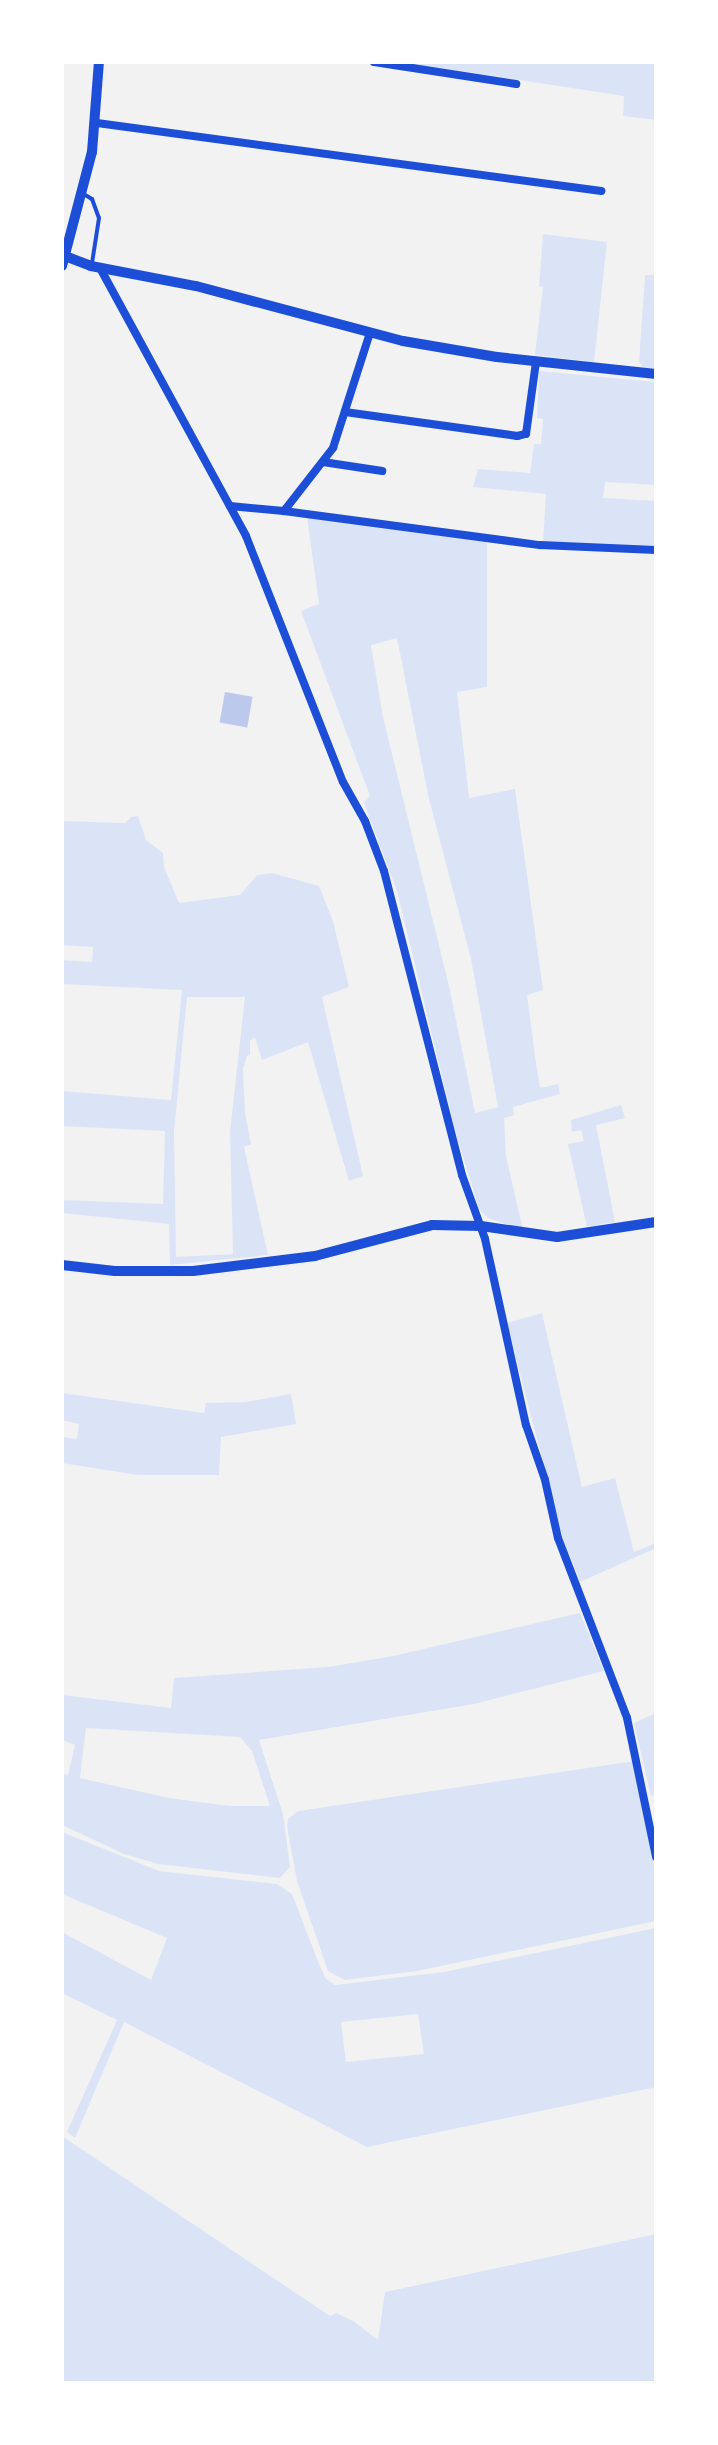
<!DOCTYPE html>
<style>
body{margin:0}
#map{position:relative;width:718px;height:2445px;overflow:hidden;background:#f2f2f2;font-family:Poppins,sans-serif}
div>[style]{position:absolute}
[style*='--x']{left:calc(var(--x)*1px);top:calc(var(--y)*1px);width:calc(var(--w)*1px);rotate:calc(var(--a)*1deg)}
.green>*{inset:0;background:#dbe4f7}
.building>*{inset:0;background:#bdc9ec;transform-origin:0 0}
.service>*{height:4px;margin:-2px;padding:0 2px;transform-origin:2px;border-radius:2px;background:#1d4ed8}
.minor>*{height:8px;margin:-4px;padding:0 4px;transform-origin:4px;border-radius:4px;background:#1d4ed8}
.tertiary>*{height:10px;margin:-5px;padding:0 5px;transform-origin:5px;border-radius:5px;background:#1d4ed8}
span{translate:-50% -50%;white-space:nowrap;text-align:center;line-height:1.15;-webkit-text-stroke:6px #fff;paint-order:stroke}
.frame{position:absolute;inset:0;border:64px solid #fff;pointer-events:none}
</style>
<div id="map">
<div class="green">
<div style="clip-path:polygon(402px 62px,656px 62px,656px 120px,623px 116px,624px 96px)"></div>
<div style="clip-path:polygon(543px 234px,607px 242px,594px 362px,535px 355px,543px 287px,539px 286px)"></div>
<div style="clip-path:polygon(645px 275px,656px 275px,656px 369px,643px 367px,639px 362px)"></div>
<div style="clip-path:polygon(539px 371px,656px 382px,656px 485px,605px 482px,603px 498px,656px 501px,656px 546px,543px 542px,546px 494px,473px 487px,478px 469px,530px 473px,534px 444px,541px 444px,543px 419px,537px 418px)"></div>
<div style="clip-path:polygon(evenodd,307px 517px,487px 542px,487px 687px,457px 692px,469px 798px,515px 789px,543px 990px,527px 995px,535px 1056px,540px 1088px,558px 1084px,560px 1094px,513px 1107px,514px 1115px,504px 1118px,506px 1156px,523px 1230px,488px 1218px,479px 1209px,455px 1130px,397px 891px,364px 803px,370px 796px,301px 611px,319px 604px,307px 517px,397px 638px,429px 799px,471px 959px,498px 1107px,475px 1113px,449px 986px,383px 717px,371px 645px,397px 638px)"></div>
<div style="clip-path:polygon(evenodd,138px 816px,146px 840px,163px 853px,164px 867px,179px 903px,240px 895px,257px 875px,272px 873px,319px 886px,333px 921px,349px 987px,322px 997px,363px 1176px,349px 1181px,308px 1042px,262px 1060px,255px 1037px,250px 1041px,250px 1055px,247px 1056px,243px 1069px,245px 1113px,251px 1144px,244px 1147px,268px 1255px,170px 1265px,169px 1224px,62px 1213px,62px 1200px,163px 1204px,165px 1131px,62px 1126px,62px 1091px,171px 1100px,182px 990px,62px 984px,62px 960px,92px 962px,93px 947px,62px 945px,62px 821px,125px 823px,131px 817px,138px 816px,187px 997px,245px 997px,230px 1132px,233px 1254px,176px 1257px,174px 1132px,187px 997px)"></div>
<div style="clip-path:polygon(621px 1105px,625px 1118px,596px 1125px,615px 1222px,587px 1227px,568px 1144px,584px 1141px,581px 1130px,572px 1132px,571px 1120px)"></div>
<div style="clip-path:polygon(542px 1313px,582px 1487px,615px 1478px,634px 1552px,656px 1543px,656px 1548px,580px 1582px,562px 1536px,507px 1323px)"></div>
<div style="clip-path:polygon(62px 1393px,204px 1413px,206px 1403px,246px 1402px,291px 1394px,296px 1424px,221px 1437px,219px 1475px,138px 1475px,62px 1463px,62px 1437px,77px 1439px,79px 1424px,62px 1420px)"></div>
<div style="clip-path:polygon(evenodd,580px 1613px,604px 1671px,474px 1704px,259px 1740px,283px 1814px,290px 1867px,280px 1878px,158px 1864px,124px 1854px,62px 1825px,62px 1773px,68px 1775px,75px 1745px,62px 1740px,62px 1695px,171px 1708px,174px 1678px,328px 1667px,393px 1656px,580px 1613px,86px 1728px,240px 1737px,252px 1751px,270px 1806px,230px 1806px,169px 1798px,80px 1778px,86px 1728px)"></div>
<div style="clip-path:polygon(656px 1713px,656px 1794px,651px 1796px,634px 1723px)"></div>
<div style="clip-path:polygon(635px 1761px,656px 1876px,656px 1921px,417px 1971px,345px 1980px,328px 1971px,297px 1881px,287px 1827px,288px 1819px,298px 1811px)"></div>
<div style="clip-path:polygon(evenodd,62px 1832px,159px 1871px,277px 1884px,292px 1894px,319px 1964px,326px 1979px,335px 1985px,444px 1972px,656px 1928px,656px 2087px,367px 2147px,124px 2022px,75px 2138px,67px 2132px,117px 2020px,62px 1993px,62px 1932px,151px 1980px,167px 1938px,62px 1894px,62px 1832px,418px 2014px,424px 2054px,346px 2062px,341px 2022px,418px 2014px)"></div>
<div style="clip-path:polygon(62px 2136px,330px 2316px,336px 2313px,353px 2321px,378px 2340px,385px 2292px,656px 2234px,656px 2383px,62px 2383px)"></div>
</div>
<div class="building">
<div style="left:225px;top:692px;width:28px;height:31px;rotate:10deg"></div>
</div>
<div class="service">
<div style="--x:82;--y:193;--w:12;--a:31"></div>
<div style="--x:92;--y:199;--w:20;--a:70"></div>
<div style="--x:99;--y:218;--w:46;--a:98.8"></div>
</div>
<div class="minor">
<div style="--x:374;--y:62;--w:144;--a:8.8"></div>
<div style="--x:97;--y:123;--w:509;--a:7.68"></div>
<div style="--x:100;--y:268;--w:305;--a:61.4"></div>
<div style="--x:246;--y:536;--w:264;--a:68.5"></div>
<div style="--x:343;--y:782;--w:45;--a:60.6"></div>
<div style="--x:365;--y:821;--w:53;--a:69.2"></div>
<div style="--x:384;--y:871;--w:314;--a:75.6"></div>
<div style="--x:462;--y:1175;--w:68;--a:70.2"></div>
<div style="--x:485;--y:1239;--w:190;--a:77.6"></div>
<div style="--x:526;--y:1425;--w:58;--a:70.9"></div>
<div style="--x:545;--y:1480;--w:59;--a:77.4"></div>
<div style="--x:558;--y:1538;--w:193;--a:69"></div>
<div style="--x:627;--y:1718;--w:142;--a:78.2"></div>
<div style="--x:345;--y:412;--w:174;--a:7.9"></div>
<div style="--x:517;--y:436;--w:9;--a:-13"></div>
<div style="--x:526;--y:434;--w:73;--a:-82.1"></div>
<div style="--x:323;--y:462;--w:60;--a:8.7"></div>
<div style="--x:230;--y:506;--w:54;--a:5.3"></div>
<div style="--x:284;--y:511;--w:80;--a:-52.1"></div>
<div style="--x:333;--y:448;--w:121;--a:-72.2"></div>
<div style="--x:284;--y:511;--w:258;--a:7.6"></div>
<div style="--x:540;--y:545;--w:116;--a:2.5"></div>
</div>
<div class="tertiary">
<div style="--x:65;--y:256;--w:28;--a:21"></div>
<div style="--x:91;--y:266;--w:107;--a:10.8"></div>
<div style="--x:196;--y:286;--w:214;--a:14.9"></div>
<div style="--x:403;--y:341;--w:95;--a:9.7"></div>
<div style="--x:497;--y:357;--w:160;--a:6.1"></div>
<div style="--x:62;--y:266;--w:118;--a:-75.3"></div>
<div style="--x:92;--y:152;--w:90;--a:-85.6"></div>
<div style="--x:62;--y:1265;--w:53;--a:6.5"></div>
<div style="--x:115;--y:1271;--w:78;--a:0"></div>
<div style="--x:193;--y:1271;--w:123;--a:-7"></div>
<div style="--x:315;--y:1256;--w:121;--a:-14.8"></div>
<div style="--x:432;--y:1225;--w:49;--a:1.2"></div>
<div style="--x:481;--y:1226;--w:77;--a:8.2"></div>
<div style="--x:557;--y:1237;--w:100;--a:-8.6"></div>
</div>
<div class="frame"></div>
</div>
